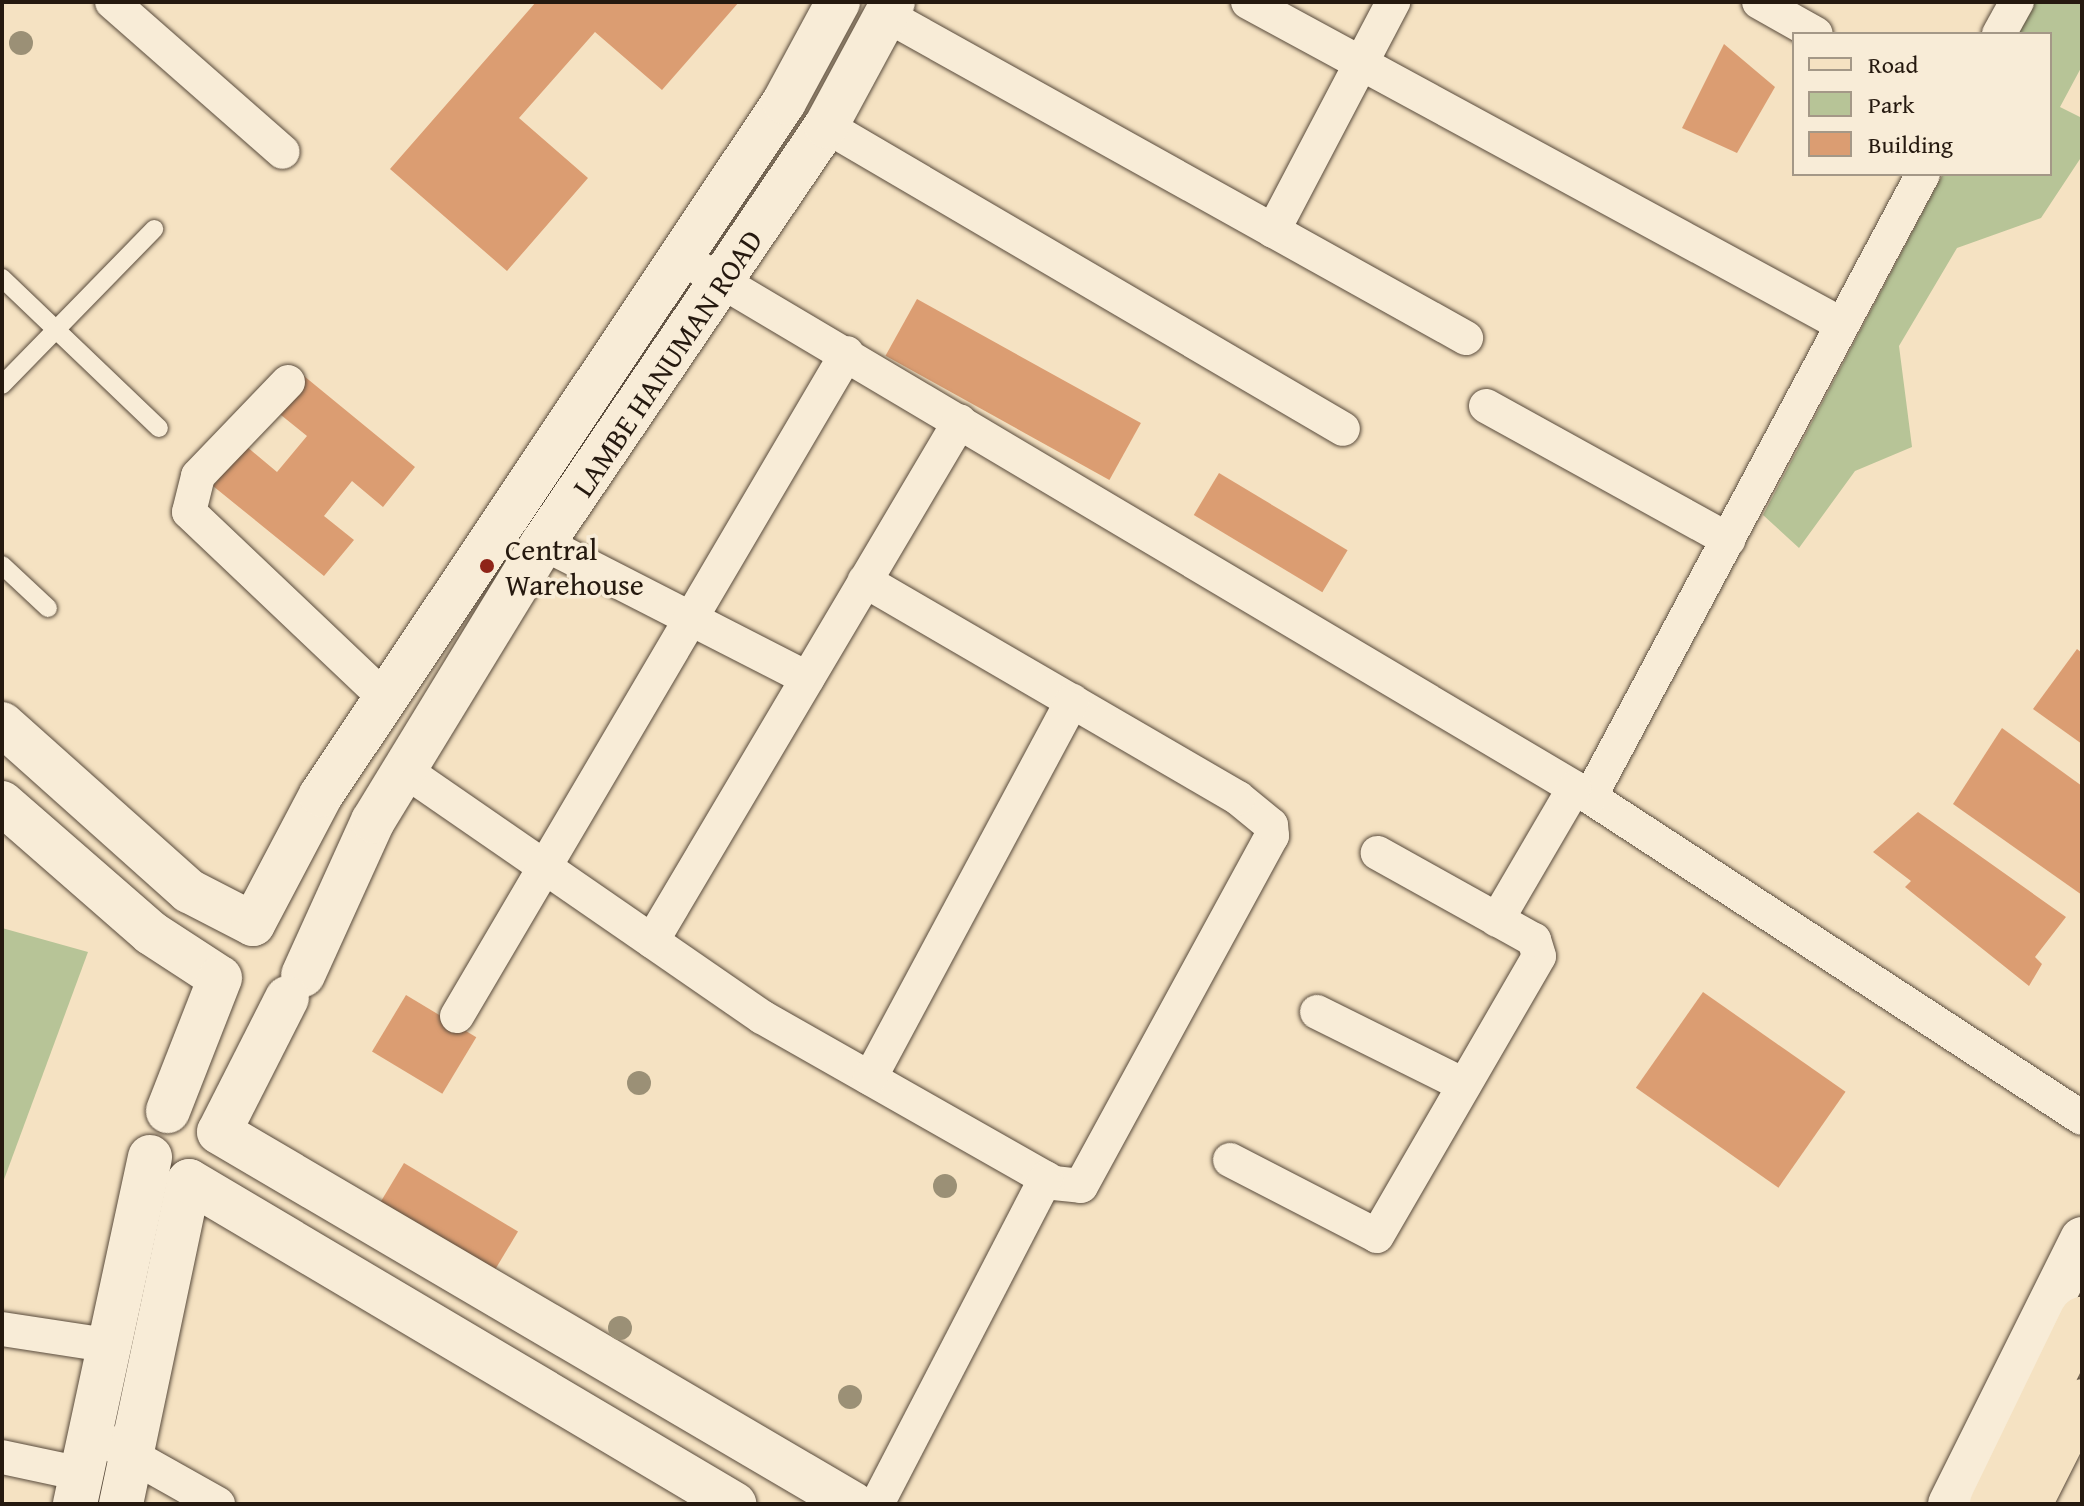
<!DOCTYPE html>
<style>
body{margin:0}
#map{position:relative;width:2084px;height:1506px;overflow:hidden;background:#f5e2c2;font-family:"Gentium Book Plus",serif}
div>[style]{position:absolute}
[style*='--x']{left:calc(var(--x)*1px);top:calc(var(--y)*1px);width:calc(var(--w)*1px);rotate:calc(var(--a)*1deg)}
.green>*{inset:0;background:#b7c497}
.building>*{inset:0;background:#db9d72;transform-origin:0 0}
.roads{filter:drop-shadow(0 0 2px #594b3c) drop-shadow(0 0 2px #594b3c)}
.lane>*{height:18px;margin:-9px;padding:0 9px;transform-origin:9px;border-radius:9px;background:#f8ecd7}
.street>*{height:34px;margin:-17px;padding:0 17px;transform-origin:17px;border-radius:17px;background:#f8ecd7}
.secondary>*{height:44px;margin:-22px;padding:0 22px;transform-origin:22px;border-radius:22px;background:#f8ecd7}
.primary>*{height:44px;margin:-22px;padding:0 22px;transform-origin:22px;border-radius:22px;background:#f5e2c2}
.trees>*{width:24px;height:24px;margin:-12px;border-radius:50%;background:#9b9076}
.dots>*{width:22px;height:22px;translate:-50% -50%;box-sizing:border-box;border:4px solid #f8ecd7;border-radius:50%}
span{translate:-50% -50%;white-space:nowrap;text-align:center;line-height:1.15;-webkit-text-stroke:7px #f8ecd7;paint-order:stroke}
.street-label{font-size:30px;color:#25190f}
.poi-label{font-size:30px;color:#25190f}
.left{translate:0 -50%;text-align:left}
.frame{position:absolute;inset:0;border:4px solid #25190f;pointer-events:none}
.legend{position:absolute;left:1792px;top:32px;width:260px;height:144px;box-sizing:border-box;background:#f8ecd7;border:2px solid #a49887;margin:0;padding:10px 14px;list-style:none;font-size:24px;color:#25190f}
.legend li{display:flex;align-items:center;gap:16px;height:40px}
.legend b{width:40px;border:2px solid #a49887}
</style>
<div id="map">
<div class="green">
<div style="clip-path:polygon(2035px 2px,2082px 2px,2082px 66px,2060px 107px,2082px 118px,2082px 156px,2041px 218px,1957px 248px,1899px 346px,1912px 447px,1855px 471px,1799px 548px,1763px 515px,1943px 174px,2050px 174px,2050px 34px,2018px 34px)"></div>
<div style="clip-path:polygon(2px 928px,88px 952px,2px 1185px)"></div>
</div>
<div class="building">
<div style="clip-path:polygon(536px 2px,739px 2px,662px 90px,595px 32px,519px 118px,588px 178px,507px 271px,390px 169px)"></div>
<div style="clip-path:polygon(1724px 44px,1775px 87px,1737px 153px,1682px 128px)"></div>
<div style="left:917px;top:299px;width:256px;height:65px;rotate:29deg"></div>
<div style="clip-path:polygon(304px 376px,415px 467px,383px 507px,352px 481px,324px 516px,354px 540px,324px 576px,213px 486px,246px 446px,277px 472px,307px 436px,276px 411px)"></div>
<div style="left:1219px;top:473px;width:150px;height:49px;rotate:31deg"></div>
<div style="clip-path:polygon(2077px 649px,2082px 653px,2082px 744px,2033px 709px)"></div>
<div style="clip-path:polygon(2002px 728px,2082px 786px,2082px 895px,1953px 804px)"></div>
<div style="clip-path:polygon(1918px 812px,2066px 917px,2035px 957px,2042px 964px,2029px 986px,1905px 887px,1911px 881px,1873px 852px)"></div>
<div style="left:1703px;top:992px;width:174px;height:117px;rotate:35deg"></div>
<div style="left:406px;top:995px;width:82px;height:66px;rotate:31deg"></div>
<div style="left:404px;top:1163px;width:133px;height:61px;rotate:31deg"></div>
</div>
<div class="roads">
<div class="lane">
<div style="--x:2;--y:278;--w:217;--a:43.7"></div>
<div style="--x:2;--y:385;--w:218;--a:-45.7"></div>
<div style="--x:2;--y:565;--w:63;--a:43.1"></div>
</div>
<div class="street">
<div style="--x:112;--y:2;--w:227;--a:41.3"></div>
<div style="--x:1248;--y:2;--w:675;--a:28.5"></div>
<div style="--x:1759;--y:2;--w:65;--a:29.3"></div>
<div style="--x:886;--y:15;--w:664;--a:29.11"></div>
<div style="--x:1999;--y:34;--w:37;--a:-61"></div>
<div style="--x:826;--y:126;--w:599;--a:30.37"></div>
<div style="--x:1273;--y:231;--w:259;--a:-62.3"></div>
<div style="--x:699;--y:268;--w:1036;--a:30.7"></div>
<div style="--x:1590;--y:797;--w:587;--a:33.12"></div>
<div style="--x:288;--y:382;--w:130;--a:133.8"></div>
<div style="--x:198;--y:476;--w:37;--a:104"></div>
<div style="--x:189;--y:512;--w:272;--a:43.5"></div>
<div style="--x:1486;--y:406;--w:277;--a:28.9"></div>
<div style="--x:543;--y:543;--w:297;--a:27.1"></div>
<div style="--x:404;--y:770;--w:435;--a:34.6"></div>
<div style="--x:762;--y:1017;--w:336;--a:29.6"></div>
<div style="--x:1054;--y:1183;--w:27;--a:6"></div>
<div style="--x:1081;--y:1186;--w:399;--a:-61.4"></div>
<div style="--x:1272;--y:836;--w:11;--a:-95"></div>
<div style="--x:1271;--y:825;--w:43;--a:-140.7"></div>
<div style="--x:1238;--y:798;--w:432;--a:-149.8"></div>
<div style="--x:1590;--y:797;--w:706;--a:-61.88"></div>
<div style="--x:1497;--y:920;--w:153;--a:-59.7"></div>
<div style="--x:652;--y:941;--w:604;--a:-59.36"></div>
<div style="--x:1317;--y:1012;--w:164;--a:26.4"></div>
<div style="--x:457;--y:1016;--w:769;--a:-59.53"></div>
<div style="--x:870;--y:1078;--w:428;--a:-61.8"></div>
<div style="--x:1230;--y:1160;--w:165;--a:27.3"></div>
<div style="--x:1377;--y:1236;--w:323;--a:-59.9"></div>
<div style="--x:1539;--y:956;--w:17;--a:-107"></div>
<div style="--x:1534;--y:940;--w:179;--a:-150.9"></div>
<div style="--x:2;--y:1329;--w:106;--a:8.7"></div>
<div style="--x:90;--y:1432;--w:147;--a:29.4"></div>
<div style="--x:2;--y:1457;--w:81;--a:12.1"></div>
<div style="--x:877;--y:1504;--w:367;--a:-62.6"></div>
</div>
<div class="secondary">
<div style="--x:2;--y:724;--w:251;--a:41.8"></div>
<div style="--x:189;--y:891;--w:72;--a:27.3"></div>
<div style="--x:253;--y:924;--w:146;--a:-62.2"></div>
<div style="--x:321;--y:795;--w:833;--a:-56.25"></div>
<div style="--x:784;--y:102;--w:114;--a:-61.6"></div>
<div style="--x:2;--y:803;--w:198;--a:41.1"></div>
<div style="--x:151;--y:933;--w:82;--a:33.1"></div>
<div style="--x:220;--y:978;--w:143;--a:111.4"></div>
<div style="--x:303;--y:975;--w:169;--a:-65.6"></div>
<div style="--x:373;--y:821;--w:326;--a:-58.6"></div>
<div style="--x:543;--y:543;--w:504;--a:-55.84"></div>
<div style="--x:826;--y:126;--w:141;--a:-61.6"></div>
<div style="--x:287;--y:998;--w:150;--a:116.9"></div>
<div style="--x:219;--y:1132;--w:735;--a:30.4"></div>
<div style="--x:75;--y:1504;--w:355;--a:-77.8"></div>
<div style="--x:121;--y:1504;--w:330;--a:-78.1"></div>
<div style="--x:189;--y:1181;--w:634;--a:30.65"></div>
<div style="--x:1950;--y:1504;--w:296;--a:-63.5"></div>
</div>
<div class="primary">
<div style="--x:1992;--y:1504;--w:206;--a:-64.1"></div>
<div style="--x:2030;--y:1504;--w:115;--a:-63.2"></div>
</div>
</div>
<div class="trees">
<div style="left:21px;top:43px"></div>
<div style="left:639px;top:1083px"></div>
<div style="left:945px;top:1186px"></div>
<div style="left:620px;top:1328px"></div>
<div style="left:850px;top:1397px"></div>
</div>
<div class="dots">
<div style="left:487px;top:566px;background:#8f2418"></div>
</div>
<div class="street-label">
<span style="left:667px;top:363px;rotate:-56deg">LAMBE HANUMAN ROAD</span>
</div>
<div class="poi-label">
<span class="left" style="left:505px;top:566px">Central<br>Warehouse</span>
</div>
<div class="frame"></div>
<ul class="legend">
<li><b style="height:10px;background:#f5e2c2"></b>Road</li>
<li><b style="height:22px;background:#b7c497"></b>Park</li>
<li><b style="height:22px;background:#db9d72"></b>Building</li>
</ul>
</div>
